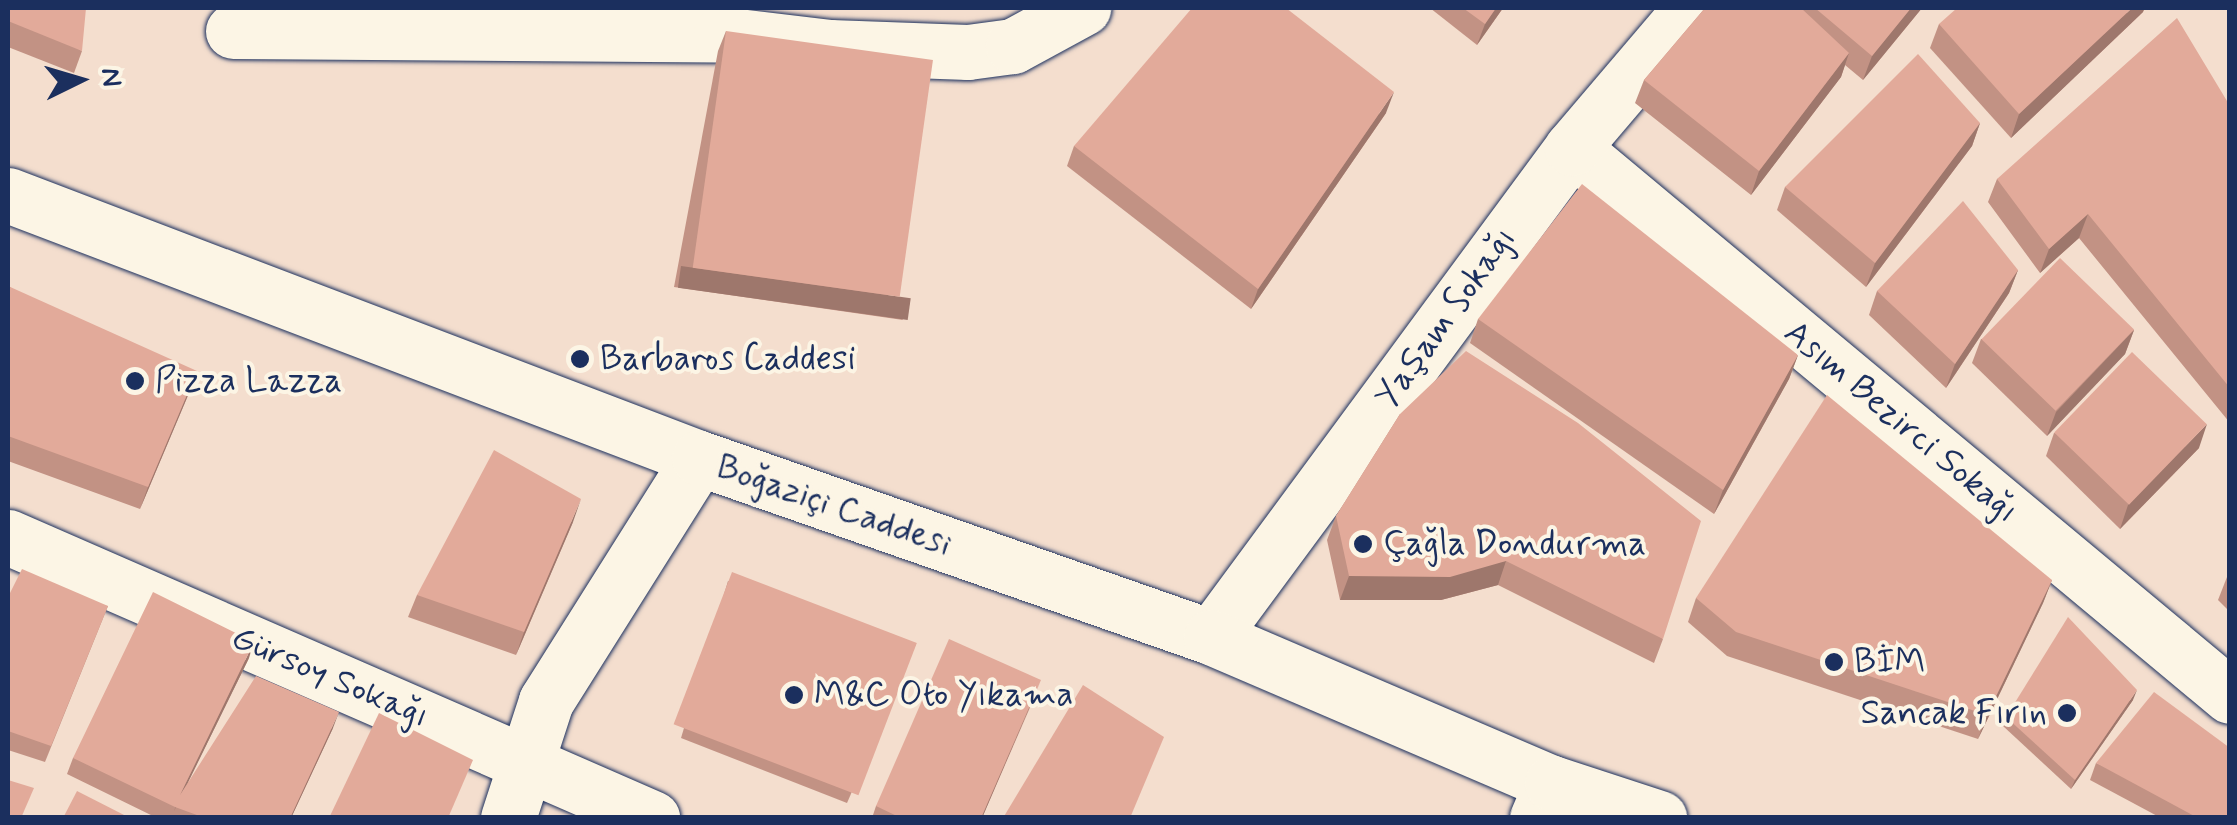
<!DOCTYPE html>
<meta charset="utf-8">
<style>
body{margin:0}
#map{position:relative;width:2237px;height:825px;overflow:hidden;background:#f4dece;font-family:Mynerve,sans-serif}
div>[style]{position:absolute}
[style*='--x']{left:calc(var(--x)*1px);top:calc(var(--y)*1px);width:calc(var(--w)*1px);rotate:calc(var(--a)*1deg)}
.roads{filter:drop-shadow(0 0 2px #1b2f5e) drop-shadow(0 0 2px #1b2f5e)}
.minor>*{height:55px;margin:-27.5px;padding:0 27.5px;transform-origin:27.5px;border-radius:27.5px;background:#fcf5e5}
.major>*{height:55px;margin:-27.5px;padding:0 27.5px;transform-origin:27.5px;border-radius:27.5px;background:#fcf5e5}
.wall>*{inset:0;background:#c29284}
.shaded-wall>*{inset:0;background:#9e776c;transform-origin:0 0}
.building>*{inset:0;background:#e2aa9a;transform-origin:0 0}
.dots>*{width:28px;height:28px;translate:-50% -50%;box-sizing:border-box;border:5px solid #fcf5e5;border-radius:50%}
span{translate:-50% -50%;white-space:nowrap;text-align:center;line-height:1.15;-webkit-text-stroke:8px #fcf5e5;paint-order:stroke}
.street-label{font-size:35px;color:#1b2f5e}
.poi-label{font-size:35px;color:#1b2f5e}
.left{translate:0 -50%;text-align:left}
.right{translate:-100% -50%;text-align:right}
.frame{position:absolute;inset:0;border:10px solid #1b2f5e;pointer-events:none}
.north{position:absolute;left:30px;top:30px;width:100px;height:100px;-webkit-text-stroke:8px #fcf5e5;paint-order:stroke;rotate:85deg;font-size:28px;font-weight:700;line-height:40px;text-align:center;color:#1b2f5e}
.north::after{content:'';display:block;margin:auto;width:35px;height:45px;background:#1b2f5e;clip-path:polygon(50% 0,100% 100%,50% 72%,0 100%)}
</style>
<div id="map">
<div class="roads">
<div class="minor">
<div style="--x:233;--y:31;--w:488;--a:0.4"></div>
<div style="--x:721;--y:34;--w:110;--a:6.8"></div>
<div style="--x:830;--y:47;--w:138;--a:2.1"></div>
<div style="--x:968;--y:52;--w:45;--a:-7.6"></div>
<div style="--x:1013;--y:46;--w:80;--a:-28.5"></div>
<div style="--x:1572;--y:148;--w:856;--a:39.79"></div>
<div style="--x:8;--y:537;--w:703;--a:23.57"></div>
<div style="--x:1211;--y:637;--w:608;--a:-53.56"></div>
<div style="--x:1572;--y:148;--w:184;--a:-49.6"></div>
<div style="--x:508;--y:818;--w:123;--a:-72"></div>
<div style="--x:546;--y:701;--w:287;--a:-57.8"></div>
<div style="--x:1537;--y:818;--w:38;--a:-67"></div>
</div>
<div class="major">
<div style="--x:8;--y:195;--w:739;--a:20.84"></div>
<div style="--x:699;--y:458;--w:542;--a:19.27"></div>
<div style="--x:1211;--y:637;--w:371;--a:23.2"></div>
<div style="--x:1552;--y:783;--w:113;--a:18.1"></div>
</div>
</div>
<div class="wall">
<div style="clip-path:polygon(8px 8px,82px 51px,74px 73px,8px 47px)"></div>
<div style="clip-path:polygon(1430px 8px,1503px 8px,1477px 45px)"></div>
<div style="clip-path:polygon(1705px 8px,1922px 8px,1863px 80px,1845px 65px,1841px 77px,1751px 195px,1635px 103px,1644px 80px)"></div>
<div style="clip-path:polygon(2143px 12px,2011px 138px,1930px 48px,1939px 24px)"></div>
<div style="clip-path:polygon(726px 31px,903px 320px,674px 287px,718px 51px)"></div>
<div style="clip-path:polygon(2230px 106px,2230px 423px,2079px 238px,2040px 273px,1988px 202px,1997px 179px)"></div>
<div style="clip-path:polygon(1386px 113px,1251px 309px,1067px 166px,1074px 146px)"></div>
<div style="clip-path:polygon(1980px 123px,1972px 146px,1866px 287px,1777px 210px,1785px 187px)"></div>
<div style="clip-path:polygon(2018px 270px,2009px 293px,1946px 388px,1869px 315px,1877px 291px)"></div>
<div style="clip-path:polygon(8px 286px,189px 393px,140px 509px,8px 461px)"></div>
<div style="clip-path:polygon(1478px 319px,1798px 355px,1789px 379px,1714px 514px,1470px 343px)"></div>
<div style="clip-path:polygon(2134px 330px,2125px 354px,2047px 436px,1972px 363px,1981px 339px)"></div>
<div style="clip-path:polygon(1400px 414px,1663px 639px,1654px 663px,1498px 585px,1441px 600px,1340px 600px,1327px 540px,1336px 516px)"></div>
<div style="clip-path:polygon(2054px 433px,2199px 448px,2120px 529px,2046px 456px)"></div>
<div style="clip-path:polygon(573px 522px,516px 655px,408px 617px,417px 595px)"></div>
<div style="clip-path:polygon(2230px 573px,2230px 612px,2218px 600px,2227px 577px)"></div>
<div style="clip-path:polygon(2052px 580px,2043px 603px,1978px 739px,1727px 656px,1688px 622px,1696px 598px)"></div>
<div style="clip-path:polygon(728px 581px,916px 644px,847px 803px,681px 738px)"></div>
<div style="clip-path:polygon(8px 597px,108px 606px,45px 762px,8px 750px)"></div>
<div style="clip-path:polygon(249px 658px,188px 782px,333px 728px,291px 818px,157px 818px,67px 774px,73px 758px)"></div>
<div style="clip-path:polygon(1035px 696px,982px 818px,872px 818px,876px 806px)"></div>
<div style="clip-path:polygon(2133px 700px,2071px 789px,2003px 726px,2006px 717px)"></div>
<div style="clip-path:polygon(2096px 763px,2230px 818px,2161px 818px,2090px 780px)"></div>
</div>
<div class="shaded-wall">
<div style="clip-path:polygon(1496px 8px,1503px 8px,1477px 45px,1485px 24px)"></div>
<div style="clip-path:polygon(1911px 8px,1922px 8px,1863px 80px,1872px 56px)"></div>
<div style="clip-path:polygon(2132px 8px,2145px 8px,2143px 12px,2011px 138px,2019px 114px)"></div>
<div style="clip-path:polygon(1849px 53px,1841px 77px,1751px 195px,1759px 171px)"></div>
<div style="clip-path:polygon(1394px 92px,1386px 113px,1251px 309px,1258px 289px)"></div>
<div style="clip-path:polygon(1980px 123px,1972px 146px,1866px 287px,1875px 263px)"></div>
<div style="clip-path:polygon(2088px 214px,2079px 238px,2040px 273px,2049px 249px)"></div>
<div style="left:681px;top:266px;width:232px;height:22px;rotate:8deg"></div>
<div style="clip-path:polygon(2018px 270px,2009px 293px,1946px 388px,1955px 364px)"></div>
<div style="clip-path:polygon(2134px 330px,2125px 354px,2047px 436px,2056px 412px)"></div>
<div style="clip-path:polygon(1798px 355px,1789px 379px,1714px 514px,1723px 490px)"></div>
<div style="clip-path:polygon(197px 371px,189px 393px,140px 509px,148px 487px)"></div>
<div style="clip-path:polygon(2207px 424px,2199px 448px,2120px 529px,2128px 505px)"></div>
<div style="clip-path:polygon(581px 499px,573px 522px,516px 655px,524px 632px)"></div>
<div style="clip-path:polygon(1506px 561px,1498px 585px,1441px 600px,1340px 600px,1349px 576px)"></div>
<div style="clip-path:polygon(2052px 580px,2043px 603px,1978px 739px,1987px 715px)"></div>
<div style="clip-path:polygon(254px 642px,249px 658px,174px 811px,180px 795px)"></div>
<div style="clip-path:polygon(1041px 680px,982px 818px,981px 818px)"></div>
<div style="clip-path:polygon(2137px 690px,2133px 700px,2071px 789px,2075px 780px)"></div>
<div style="clip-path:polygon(339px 712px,333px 728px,291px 818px,290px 818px)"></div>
</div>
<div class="building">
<div style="clip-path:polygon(8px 8px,86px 8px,82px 51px,8px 21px)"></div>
<div style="clip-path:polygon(1192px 8px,1286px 8px,1394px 92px,1258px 289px,1074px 146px)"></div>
<div style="clip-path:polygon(1463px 8px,1496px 8px,1485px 24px)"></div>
<div style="clip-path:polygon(1705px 8px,1801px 8px,1849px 53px,1759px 171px,1644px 80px)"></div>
<div style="clip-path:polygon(1815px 8px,1911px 8px,1872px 56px)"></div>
<div style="clip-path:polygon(1957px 8px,2132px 8px,2019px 114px,1939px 24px)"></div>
<div style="clip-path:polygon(2177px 18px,2230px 106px,2230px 388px,2088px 214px,2049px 249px,1997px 179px)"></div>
<div style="left:726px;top:31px;width:209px;height:239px;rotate:8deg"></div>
<div style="clip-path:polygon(1918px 54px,1980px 123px,1875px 263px,1785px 187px)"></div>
<div style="clip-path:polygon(1582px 184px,1798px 355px,1723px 490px,1478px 319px)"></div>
<div style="clip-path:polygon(1963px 201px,2018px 270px,1955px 364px,1877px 291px)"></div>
<div style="left:2060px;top:258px;width:103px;height:113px;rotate:44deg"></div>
<div style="clip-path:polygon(8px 286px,197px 371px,148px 487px,8px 436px)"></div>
<div style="clip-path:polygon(1466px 351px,1578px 423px,1701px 521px,1663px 639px,1506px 561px,1450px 577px,1349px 576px,1336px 516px,1400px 414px)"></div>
<div style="left:2132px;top:352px;width:104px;height:112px;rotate:44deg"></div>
<div style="clip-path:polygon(1827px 395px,2052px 580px,1987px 715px,1736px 632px,1696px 598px)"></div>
<div style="clip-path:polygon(494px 450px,581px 499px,524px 632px,417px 595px)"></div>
<div style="clip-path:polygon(22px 569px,108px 606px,51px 746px,8px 731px,8px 597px)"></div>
<div style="left:732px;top:572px;width:198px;height:163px;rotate:21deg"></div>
<div style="clip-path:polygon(153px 592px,254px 642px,180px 795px,256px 676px,339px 712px,290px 818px,205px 818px,175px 807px,73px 758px)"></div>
<div style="clip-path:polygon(2068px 617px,2137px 690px,2075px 780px,2006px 717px)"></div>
<div style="clip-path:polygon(949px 639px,1041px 680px,981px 818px,901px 818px,876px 806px)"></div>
<div style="clip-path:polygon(1083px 685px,1164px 737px,1130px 818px,1003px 818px)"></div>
<div style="clip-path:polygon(2154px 692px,2230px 748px,2230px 818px,2198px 818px,2096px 763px)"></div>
<div style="clip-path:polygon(379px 713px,473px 760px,448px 818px,329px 818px)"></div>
<div style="clip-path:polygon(8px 780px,34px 788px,21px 818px,8px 818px)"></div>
<div style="clip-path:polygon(77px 791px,130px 818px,63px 818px)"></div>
</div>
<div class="dots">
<div style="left:580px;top:359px;background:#1b2f5e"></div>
<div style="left:135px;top:381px;background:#1b2f5e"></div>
<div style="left:1363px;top:544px;background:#1b2f5e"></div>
<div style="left:1834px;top:662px;background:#1b2f5e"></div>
<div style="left:794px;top:695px;background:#1b2f5e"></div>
<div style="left:2067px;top:713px;background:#1b2f5e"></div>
</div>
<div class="street-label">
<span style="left:1446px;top:318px;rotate:-54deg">Yaşam Sokağı</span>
<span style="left:1901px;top:422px;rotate:40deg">Asım Bezirci Sokağı</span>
<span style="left:834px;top:506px;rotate:19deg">Boğaziçi Caddesi</span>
<span style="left:330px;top:677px;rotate:23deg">Gürsoy Sokağı</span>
</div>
<div class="poi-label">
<span class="left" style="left:600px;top:359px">Barbaros Caddesi</span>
<span class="left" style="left:155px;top:381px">Pizza Lazza</span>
<span class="left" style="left:1383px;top:544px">Çağla Dondurma</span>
<span class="left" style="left:1854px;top:662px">BİM</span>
<span class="left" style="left:814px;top:695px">M&amp;C Oto Yıkama</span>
<span class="right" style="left:2047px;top:713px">Sancak Fırın</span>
</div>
<div class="frame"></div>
<div class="north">N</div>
</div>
